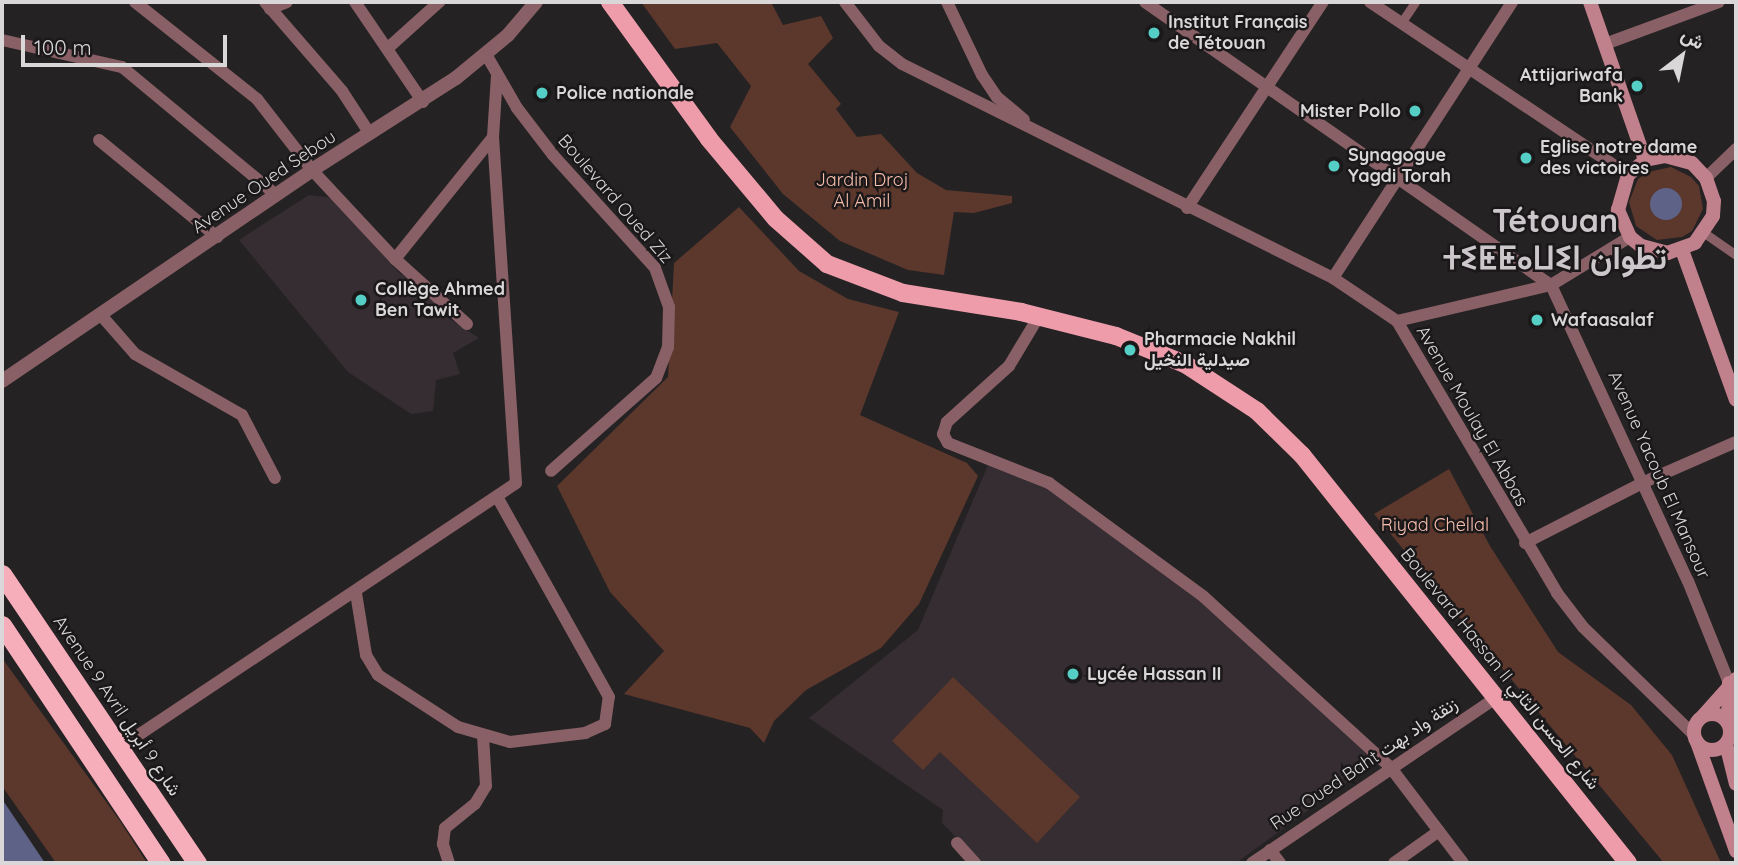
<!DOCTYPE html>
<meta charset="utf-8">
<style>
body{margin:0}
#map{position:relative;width:1738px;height:865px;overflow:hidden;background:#252224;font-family:Quicksand,Vazirmatn,"Noto Sans Tifinagh",sans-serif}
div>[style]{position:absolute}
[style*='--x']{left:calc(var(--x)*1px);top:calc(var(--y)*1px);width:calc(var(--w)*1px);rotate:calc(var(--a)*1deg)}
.built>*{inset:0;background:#352d32}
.green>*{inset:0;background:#5b372c}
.water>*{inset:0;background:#5e6287}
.round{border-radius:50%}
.pedestrian>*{height:9px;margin:-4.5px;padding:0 4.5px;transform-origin:4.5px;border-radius:4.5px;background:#886066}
.minor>*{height:12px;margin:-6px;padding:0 6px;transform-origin:6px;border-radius:6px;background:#886066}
.tertiary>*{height:14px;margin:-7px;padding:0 7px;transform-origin:7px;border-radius:7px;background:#886066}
.secondary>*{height:14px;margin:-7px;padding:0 7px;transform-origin:7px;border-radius:7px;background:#c1818c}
.secondary>.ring{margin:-7px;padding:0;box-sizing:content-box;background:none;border:14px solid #c1818c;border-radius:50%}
.primary>*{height:18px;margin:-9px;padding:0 9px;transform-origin:9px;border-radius:9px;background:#ee9caa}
.trunk>*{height:19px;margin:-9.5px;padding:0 9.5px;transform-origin:9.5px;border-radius:9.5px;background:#f6aeba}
.dots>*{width:19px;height:19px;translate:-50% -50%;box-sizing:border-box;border:4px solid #1b181a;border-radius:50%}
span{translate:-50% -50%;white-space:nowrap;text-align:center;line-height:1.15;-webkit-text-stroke:5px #1b181a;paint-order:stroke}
.poi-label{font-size:18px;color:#d9d7d8;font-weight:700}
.left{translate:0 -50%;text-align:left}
.right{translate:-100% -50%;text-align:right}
.park-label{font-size:18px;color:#f7beac}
.street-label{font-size:18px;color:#d9d7d8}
.town-label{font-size:32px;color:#cbc7ca;font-weight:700}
.frame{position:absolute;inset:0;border:4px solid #d9d7d8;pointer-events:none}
.north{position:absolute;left:1647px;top:21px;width:70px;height:70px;-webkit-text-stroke:5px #1b181a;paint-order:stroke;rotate:32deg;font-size:19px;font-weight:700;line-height:28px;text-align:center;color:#d9d7d8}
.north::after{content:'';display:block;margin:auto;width:24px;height:32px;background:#d9d7d8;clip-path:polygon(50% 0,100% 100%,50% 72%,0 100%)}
.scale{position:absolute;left:21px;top:35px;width:206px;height:32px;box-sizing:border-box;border:4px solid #d9d7d8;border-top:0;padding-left:9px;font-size:21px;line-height:24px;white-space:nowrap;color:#d9d7d8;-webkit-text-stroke:5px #1b181a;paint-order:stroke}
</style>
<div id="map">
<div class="built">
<div style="clip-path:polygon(309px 195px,332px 198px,399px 273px,422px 285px,442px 314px,479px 338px,453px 353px,460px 374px,436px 380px,433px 411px,411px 414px,348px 372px,239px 240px)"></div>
<div style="clip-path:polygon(988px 465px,1046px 486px,1191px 589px,1376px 761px,1236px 863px,982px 863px,942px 823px,943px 810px,809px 718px,918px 630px)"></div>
</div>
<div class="green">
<div style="clip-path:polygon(641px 2px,771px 2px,783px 25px,821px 16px,833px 38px,808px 64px,841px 104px,836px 109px,857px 137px,881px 134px,917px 173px,946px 190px,1012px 196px,1012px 203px,974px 213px,954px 212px,944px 275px,908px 270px,840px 241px,783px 194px,730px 127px,751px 86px,717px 43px,675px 49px)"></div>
<div style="clip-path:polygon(1671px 167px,1691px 177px,1699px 186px,1703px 209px,1692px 231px,1682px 237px,1657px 240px,1636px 226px,1629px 202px,1638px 179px,1648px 172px)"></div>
<div style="clip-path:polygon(739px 207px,799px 271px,848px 299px,899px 312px,860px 415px,967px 463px,978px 476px,919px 604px,881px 648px,806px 690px,774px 721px,764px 743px,750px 728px,624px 694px,664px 651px,610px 592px,557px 486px,668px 377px,674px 263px)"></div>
<div style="clip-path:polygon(1449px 469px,1490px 546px,1558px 652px,1631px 705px,1672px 755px,1721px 863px,1664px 863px,1374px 514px)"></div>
<div style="clip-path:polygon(2px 658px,120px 821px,147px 863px,56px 863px,2px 786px)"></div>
<div style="clip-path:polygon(953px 677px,1080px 797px,1037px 843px,940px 752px,923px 770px,892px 741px)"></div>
</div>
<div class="water">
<div class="round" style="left:1650px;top:188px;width:32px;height:32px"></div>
<div style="clip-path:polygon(2px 799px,45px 863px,2px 863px)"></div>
</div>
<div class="pedestrian">
<div style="--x:1401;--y:23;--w:25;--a:-56"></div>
<div style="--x:1700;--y:230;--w:44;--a:34.8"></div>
</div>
<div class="minor">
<div style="--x:135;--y:2;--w:156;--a:38.5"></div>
<div style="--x:257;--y:99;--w:90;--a:52.2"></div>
<div style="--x:312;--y:170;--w:122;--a:47"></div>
<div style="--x:395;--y:259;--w:97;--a:42.1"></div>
<div style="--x:265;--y:2;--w:118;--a:49.1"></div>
<div style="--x:342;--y:91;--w:51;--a:56.9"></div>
<div style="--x:355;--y:2;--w:121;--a:55.8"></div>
<div style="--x:845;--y:2;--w:56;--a:52.3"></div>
<div style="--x:879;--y:46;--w:29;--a:38"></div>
<div style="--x:902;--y:64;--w:481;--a:26.4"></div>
<div style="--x:1333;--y:278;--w:77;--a:33.9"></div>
<div style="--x:1397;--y:321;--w:316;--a:59.5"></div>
<div style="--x:1557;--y:593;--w:43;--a:52.6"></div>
<div style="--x:1583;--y:627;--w:155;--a:44.2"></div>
<div style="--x:947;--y:2;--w:81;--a:64.4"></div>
<div style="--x:982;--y:75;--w:27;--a:56"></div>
<div style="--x:997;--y:97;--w:35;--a:40"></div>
<div style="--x:1145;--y:2;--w:495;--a:34.9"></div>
<div style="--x:1551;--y:285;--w:326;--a:65.2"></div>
<div style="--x:1688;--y:581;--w:110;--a:68.1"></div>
<div style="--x:1370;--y:2;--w:311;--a:33.8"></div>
<div style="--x:270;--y:9;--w:18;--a:-22"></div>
<div style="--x:2;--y:40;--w:123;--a:12.7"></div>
<div style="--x:122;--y:67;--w:200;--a:39.7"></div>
<div style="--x:1605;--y:44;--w:121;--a:-20.2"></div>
<div style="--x:388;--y:48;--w:69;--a:-42"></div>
<div style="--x:487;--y:56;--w:60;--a:60"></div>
<div style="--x:517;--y:108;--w:59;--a:52.5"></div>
<div style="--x:553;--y:155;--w:152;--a:47.9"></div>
<div style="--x:655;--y:268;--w:41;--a:70.3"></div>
<div style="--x:669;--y:307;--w:40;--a:91.4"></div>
<div style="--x:668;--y:347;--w:33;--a:111"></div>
<div style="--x:656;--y:378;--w:140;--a:138.5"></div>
<div style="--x:99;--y:140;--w:153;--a:39.4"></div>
<div style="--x:1706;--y:178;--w:42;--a:-44"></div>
<div style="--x:1187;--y:208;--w:247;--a:-56.6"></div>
<div style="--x:395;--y:259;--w:156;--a:-51.2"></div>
<div style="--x:1333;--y:278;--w:329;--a:-57"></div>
<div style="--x:100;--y:314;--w:53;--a:48.8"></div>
<div style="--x:135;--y:354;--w:123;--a:29.7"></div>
<div style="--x:242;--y:415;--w:71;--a:62.4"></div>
<div style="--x:1039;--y:316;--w:58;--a:121"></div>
<div style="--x:1009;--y:366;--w:84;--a:137.9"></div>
<div style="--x:947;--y:422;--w:13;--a:108"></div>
<div style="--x:943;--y:434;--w:10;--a:61"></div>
<div style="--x:948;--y:443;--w:109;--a:21.6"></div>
<div style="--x:1049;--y:483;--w:192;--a:36.3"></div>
<div style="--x:1204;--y:597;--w:253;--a:42.4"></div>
<div style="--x:1391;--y:768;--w:119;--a:52.8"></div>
<div style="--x:1397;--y:321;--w:158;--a:-13.2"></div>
<div style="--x:1551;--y:285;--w:92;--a:-31.3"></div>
<div style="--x:1525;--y:543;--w:131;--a:-27.1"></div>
<div style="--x:1642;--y:483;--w:103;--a:-23.6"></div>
<div style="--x:356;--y:593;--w:63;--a:80.8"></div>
<div style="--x:366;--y:655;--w:23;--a:59"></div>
<div style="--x:378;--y:675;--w:95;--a:33"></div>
<div style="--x:458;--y:727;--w:54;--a:16.1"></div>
<div style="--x:510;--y:742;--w:76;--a:-6.8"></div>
<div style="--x:585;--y:733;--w:22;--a:-24"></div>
<div style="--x:605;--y:724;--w:27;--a:-82"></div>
<div style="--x:609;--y:697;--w:229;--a:-119.2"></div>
<div style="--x:119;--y:748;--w:477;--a:-33.7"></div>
<div style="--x:516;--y:483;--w:347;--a:-93.8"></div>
<div style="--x:493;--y:137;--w:62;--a:-86.3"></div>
<div style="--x:957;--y:843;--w:27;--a:48"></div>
<div style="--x:1270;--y:850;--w:16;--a:52"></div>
<div style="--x:449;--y:863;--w:20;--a:-108"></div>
<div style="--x:443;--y:844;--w:16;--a:-83"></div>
<div style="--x:445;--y:828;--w:38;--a:-39"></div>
<div style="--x:475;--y:804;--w:21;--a:-59"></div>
<div style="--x:486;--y:786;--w:50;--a:-93.4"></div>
<div style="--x:1252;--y:863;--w:296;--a:-34.1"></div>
<div style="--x:1394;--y:863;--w:55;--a:-35.4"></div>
</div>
<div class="tertiary">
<div style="--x:2;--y:381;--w:375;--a:-34.2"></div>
<div style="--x:312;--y:170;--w:171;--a:-32.6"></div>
<div style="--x:456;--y:78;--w:67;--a:-39.6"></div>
<div style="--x:508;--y:35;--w:43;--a:-49.7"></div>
</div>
<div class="secondary">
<div style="--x:1590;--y:2;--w:167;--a:70.8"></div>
<div style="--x:1665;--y:156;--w:28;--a:15"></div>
<div style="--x:1692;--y:163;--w:21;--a:47"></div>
<div style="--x:1706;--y:178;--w:24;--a:71"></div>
<div style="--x:1714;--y:201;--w:15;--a:94"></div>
<div style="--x:1713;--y:216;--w:32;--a:124"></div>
<div style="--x:1695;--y:243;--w:29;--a:160"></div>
<div style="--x:1668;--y:253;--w:28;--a:-165"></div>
<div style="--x:1641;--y:246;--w:14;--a:-141"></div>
<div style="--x:1630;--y:237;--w:30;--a:-114"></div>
<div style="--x:1618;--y:210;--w:36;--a:-74"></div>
<div style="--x:1628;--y:175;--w:23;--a:-41"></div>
<div style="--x:1645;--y:160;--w:20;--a:-11"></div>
<div style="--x:1682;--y:250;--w:159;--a:70.2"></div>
<div class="ring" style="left:1694px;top:714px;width:22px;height:22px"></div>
<div style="--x:1703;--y:716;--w:50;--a:-48.3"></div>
<div style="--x:1728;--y:723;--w:40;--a:-88.6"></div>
<div style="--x:1697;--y:742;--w:116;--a:70.3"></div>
<div style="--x:1726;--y:744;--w:41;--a:76"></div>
</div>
<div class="primary">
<div style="--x:610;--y:2;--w:169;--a:54.1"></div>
<div style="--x:709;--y:139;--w:104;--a:50.1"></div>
<div style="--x:776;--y:219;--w:68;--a:41.4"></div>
<div style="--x:827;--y:264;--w:81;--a:20.9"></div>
<div style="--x:903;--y:293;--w:120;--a:9.1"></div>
<div style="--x:1021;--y:312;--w:98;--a:14.2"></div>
<div style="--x:1116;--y:336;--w:74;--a:22.1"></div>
<div style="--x:1185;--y:364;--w:86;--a:33.1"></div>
<div style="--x:1257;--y:411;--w:63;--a:44.4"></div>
<div style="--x:1302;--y:455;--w:522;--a:51.37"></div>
</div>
<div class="trunk">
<div style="--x:2;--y:574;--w:349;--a:56"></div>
<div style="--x:2;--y:625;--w:286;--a:56.3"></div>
</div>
<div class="dots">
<div style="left:1154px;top:33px;background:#55cec5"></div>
<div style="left:1637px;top:86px;background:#55cec5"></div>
<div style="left:542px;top:93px;background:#55cec5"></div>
<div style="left:1415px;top:111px;background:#55cec5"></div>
<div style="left:1526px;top:158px;background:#55cec5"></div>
<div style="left:1334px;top:166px;background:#55cec5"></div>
<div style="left:361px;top:300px;background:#55cec5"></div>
<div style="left:1537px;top:320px;background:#55cec5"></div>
<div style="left:1130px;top:350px;background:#55cec5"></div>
<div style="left:1073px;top:674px;background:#55cec5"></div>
</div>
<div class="poi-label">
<span class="left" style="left:1168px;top:33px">Institut Français<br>de Tétouan</span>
<span class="right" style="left:1623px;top:86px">Attijariwafa<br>Bank</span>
<span class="left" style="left:556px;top:93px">Police nationale</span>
<span class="right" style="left:1401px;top:111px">Mister Pollo</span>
<span class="left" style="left:1540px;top:158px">Eglise notre dame<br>des victoires</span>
<span class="left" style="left:1348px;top:166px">Synagogue<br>Yagdi Torah</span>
<span class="left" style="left:375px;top:300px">Collège Ahmed<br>Ben Tawit</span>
<span class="left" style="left:1551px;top:320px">Wafaasalaf</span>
<span class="left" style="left:1144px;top:350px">Pharmacie Nakhil<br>صيدلية النخيل</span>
<span class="left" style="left:1087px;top:674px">Lycée Hassan II</span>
</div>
<div class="park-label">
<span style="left:862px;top:191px">Jardin Droj<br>Al Amil</span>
<span style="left:1435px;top:525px">Riyad Chellal</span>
</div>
<div class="street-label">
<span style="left:264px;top:182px;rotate:-34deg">Avenue Oued Sebou</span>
<span style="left:615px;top:199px;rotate:49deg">Boulevard Oued Ziz</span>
<span style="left:1472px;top:416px;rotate:60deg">Avenue Moulay El Abbas</span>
<span style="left:1659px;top:475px;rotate:66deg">Avenue Yacoub El Mansour</span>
<span style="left:1500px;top:669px;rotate:51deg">Boulevard Hassan II شارع الحسن الثاني</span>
<span style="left:117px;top:706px;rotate:56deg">Avenue 9 Avril شارع 9 أبريل</span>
<span style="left:1364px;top:764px;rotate:-34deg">Rue Oued Baht زنقة واد بهت</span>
</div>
<div class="town-label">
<span style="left:1555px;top:239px">Tétouan<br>ⵜⵉⵟⵟⴰⵡⵉⵏ تطوان</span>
</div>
<div class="frame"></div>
<div class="north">ش</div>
<div class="scale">100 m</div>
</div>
